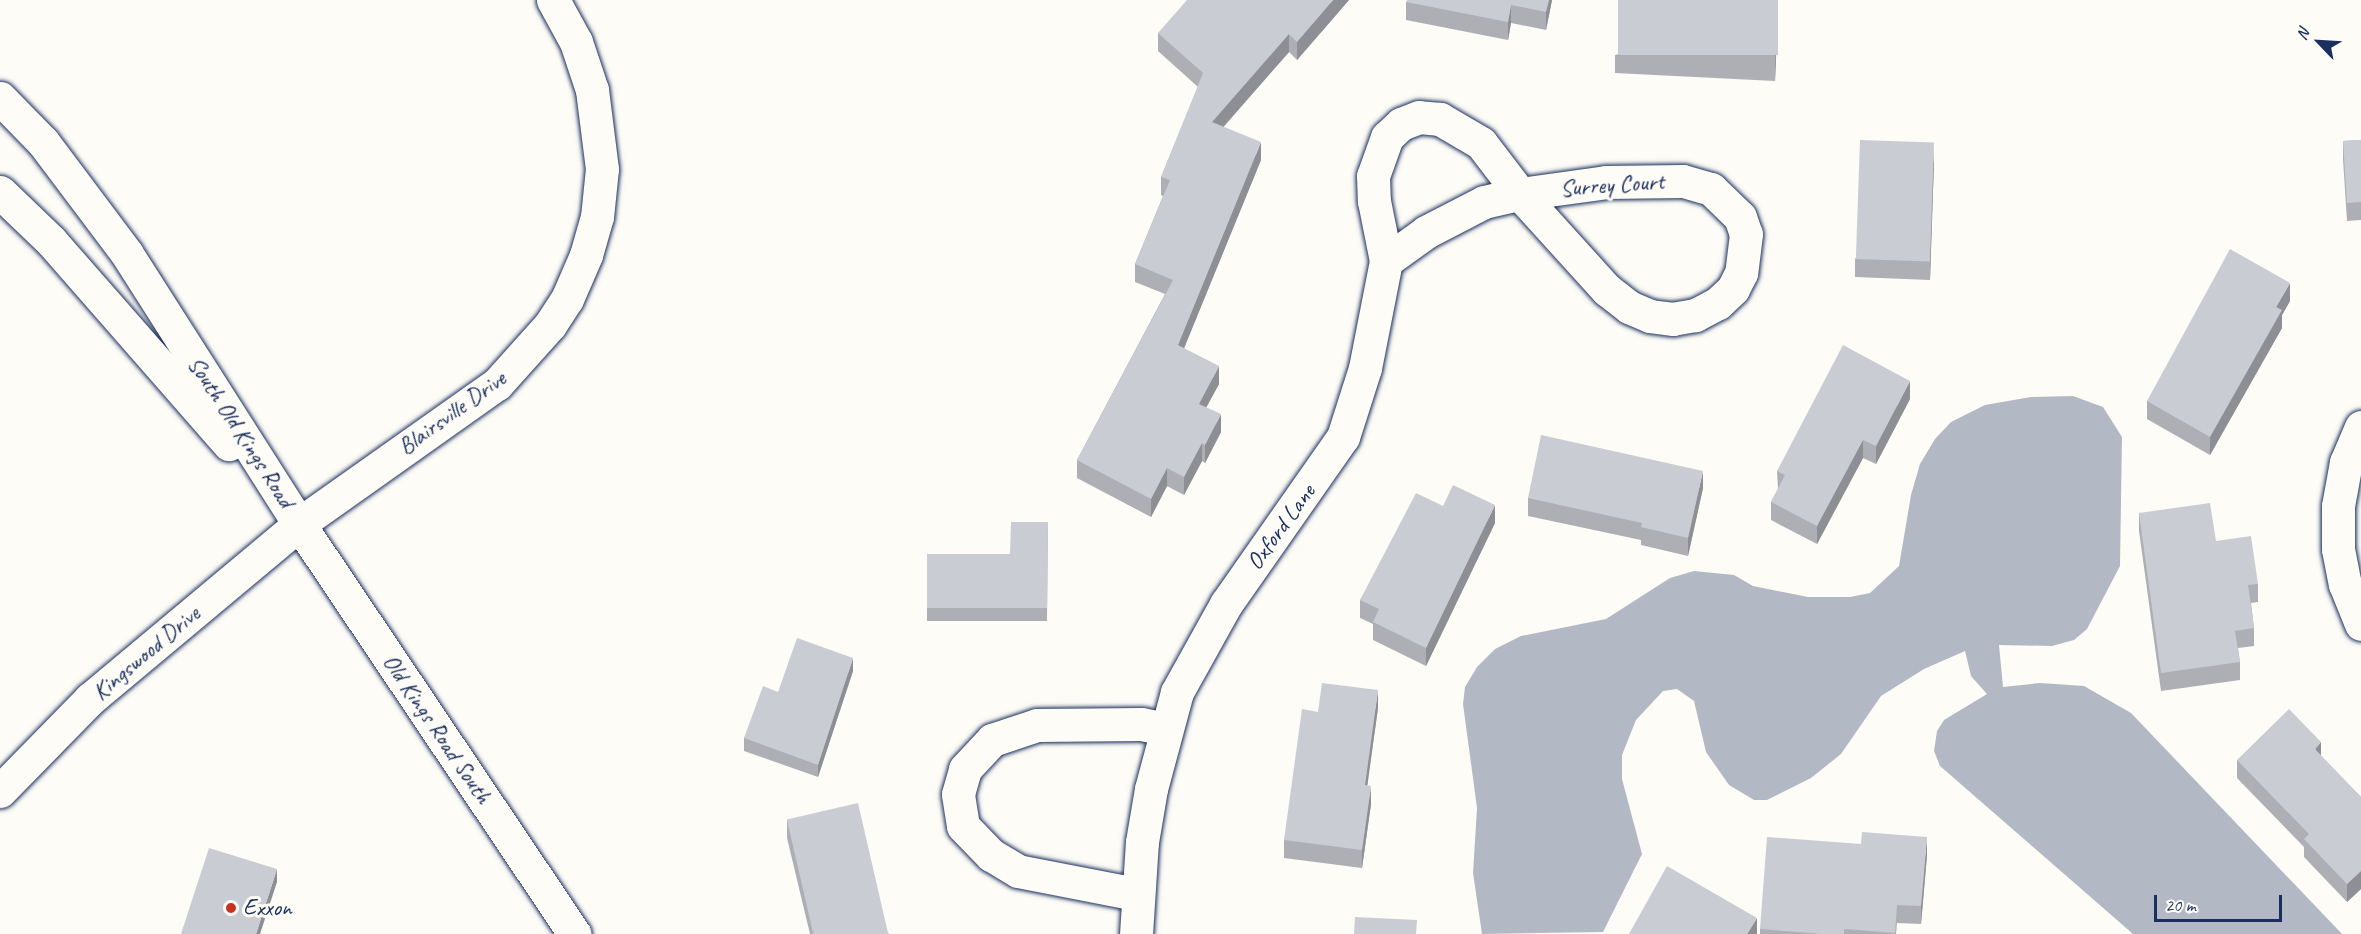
<!DOCTYPE html>
<style>
body{margin:0}
#map{position:relative;width:2361px;height:934px;overflow:hidden;background:#fdfcf7;font-family:Caveat,sans-serif}
div>[style]{position:absolute}
[style*='--x']{left:calc(var(--x)*1px);top:calc(var(--y)*1px);width:calc(var(--w)*1px);rotate:calc(var(--a)*1deg)}
.water>*{inset:0;background:#b3b8c5}
.roads{filter:drop-shadow(0 0 2px #1b2f5e) drop-shadow(0 0 2px #1b2f5e)}
.street>*{height:33px;margin:-16.5px;padding:0 16.5px;transform-origin:16.5px;border-radius:16.5px;background:#fdfcf7}
.secondary>*{height:33px;margin:-16.5px;padding:0 16.5px;transform-origin:16.5px;border-radius:16.5px;background:#fdfcf7}
.wall>*{inset:0;background:#adafb5}
.shaded-wall>*{inset:0;background:#8d8f94}
.building>*{inset:0;background:#c9ccd3;transform-origin:0 0}
.dots>*{width:16px;height:16px;translate:-50% -50%;box-sizing:border-box;border:3px solid #fdfcf7;border-radius:50%}
span{translate:-50% -50%;white-space:nowrap;text-align:center;line-height:1.15;-webkit-text-stroke:6px #fdfcf7;paint-order:stroke}
.street-label{font-size:24px;color:#1b2f5e}
.poi-label{font-size:24px;color:#1b2f5e}
.left{translate:0 -50%;text-align:left}
.north{position:absolute;left:2289px;top:12px;width:60px;height:60px;-webkit-text-stroke:4px #fdfcf7;paint-order:stroke;rotate:295deg;font-size:16px;font-weight:700;line-height:24px;text-align:center;color:#1b2f5e}
.north::after{content:'';display:block;margin:auto;width:21px;height:27px;background:#1b2f5e;clip-path:polygon(50% 0,100% 100%,50% 72%,0 100%)}
.scale{position:absolute;left:2154px;top:895px;width:128px;height:27px;box-sizing:border-box;border:3px solid #1b2f5e;border-top:0;padding-left:8px;font-size:18px;line-height:21px;white-space:nowrap;color:#1b2f5e;-webkit-text-stroke:4px #fdfcf7;paint-order:stroke}
</style>
<div id="map">
<div class="water">
<div style="clip-path:polygon(2073px 396px,2103px 407px,2122px 437px,2120px 566px,2087px 629px,2074px 640px,2052px 646px,1999px 645px,2003px 687px,2040px 683px,2084px 686px,2131px 713px,2342px 934px,2133px 934px,1940px 766px,1934px 751px,1937px 731px,1944px 720px,1987px 694px,1971px 676px,1965px 651px,1924px 669px,1881px 696px,1841px 754px,1811px 778px,1767px 800px,1754px 800px,1729px 785px,1706px 752px,1694px 701px,1677px 689px,1663px 691px,1636px 720px,1622px 755px,1622px 779px,1642px 854px,1603px 932px,1482px 934px,1473px 873px,1477px 808px,1463px 704px,1465px 687px,1477px 667px,1495px 649px,1521px 636px,1606px 619px,1670px 578px,1694px 571px,1734px 575px,1753px 586px,1808px 597px,1850px 597px,1870px 593px,1899px 566px,1911px 495px,1920px 464px,1935px 439px,1951px 422px,1985px 405px,2031px 397px)"></div>
</div>
<div class="roads">
<div class="street">
<div style="--x:2361;--y:427;--w:38;--a:113"></div>
<div style="--x:2346;--y:462;--w:45;--a:100.3"></div>
<div style="--x:2338;--y:506;--w:43;--a:90"></div>
<div style="--x:2338;--y:549;--w:36;--a:79"></div>
<div style="--x:2345;--y:584;--w:43;--a:68.2"></div>
<div style="--x:0;--y:791;--w:129;--a:-45.6"></div>
<div style="--x:90;--y:699;--w:273;--a:-39.9"></div>
<div style="--x:299;--y:524;--w:242;--a:-35.3"></div>
<div style="--x:497;--y:384;--w:79;--a:-48.1"></div>
<div style="--x:550;--y:325;--w:31;--a:-57"></div>
<div style="--x:567;--y:299;--w:48;--a:-66.6"></div>
<div style="--x:586;--y:255;--w:40;--a:-74"></div>
<div style="--x:597;--y:217;--w:48;--a:-84.1"></div>
<div style="--x:602;--y:169;--w:80;--a:-97.2"></div>
<div style="--x:592;--y:90;--w:51;--a:-108.4"></div>
<div style="--x:576;--y:42;--w:48;--a:-118.7"></div>
<div style="--x:1136;--y:894;--w:120;--a:-169"></div>
<div style="--x:1018;--y:871;--w:31;--a:-149"></div>
<div style="--x:991;--y:855;--w:40;--a:-134"></div>
<div style="--x:963;--y:826;--w:32;--a:-99"></div>
<div style="--x:958;--y:794;--w:26;--a:-74"></div>
<div style="--x:965;--y:769;--w:40;--a:-47"></div>
<div style="--x:992;--y:740;--w:47;--a:-18.4"></div>
<div style="--x:1037;--y:725;--w:104;--a:-0.6"></div>
<div style="--x:1141;--y:724;--w:25;--a:11"></div>
<div style="--x:1136;--y:934;--w:92;--a:-86.3"></div>
<div style="--x:1142;--y:842;--w:54;--a:-80.4"></div>
<div style="--x:1151;--y:789;--w:100;--a:-75"></div>
<div style="--x:1177;--y:692;--w:101;--a:-60.9"></div>
<div style="--x:1226;--y:604;--w:204;--a:-55"></div>
<div style="--x:1343;--y:437;--w:72;--a:-72.3"></div>
<div style="--x:1365;--y:368;--w:109;--a:-78.9"></div>
<div style="--x:1386;--y:261;--w:49;--a:-35.9"></div>
<div style="--x:1426;--y:232;--w:65;--a:-27.3"></div>
<div style="--x:1484;--y:202;--w:37;--a:-13"></div>
<div style="--x:1520;--y:194;--w:87;--a:-7.9"></div>
<div style="--x:1606;--y:182;--w:77;--a:-0.7"></div>
<div style="--x:1683;--y:181;--w:29;--a:16"></div>
<div style="--x:1711;--y:189;--w:40;--a:44"></div>
<div style="--x:1740;--y:217;--w:18;--a:71"></div>
<div style="--x:1746;--y:234;--w:39;--a:97"></div>
<div style="--x:1741;--y:273;--w:18;--a:117"></div>
<div style="--x:1733;--y:289;--w:21;--a:137"></div>
<div style="--x:1718;--y:303;--w:26;--a:152"></div>
<div style="--x:1695;--y:315;--w:22;--a:170"></div>
<div style="--x:1673;--y:319;--w:23;--a:-173"></div>
<div style="--x:1650;--y:316;--w:23;--a:-157"></div>
<div style="--x:1629;--y:307;--w:28;--a:-142"></div>
<div style="--x:1607;--y:290;--w:130;--a:-132.2"></div>
<div style="--x:1520;--y:194;--w:64;--a:-127.4"></div>
<div style="--x:1481;--y:143;--w:48;--a:-149.7"></div>
<div style="--x:1440;--y:119;--w:21;--a:-175"></div>
<div style="--x:1419;--y:117;--w:19;--a:159"></div>
<div style="--x:1401;--y:124;--w:19;--a:137"></div>
<div style="--x:1387;--y:137;--w:41;--a:109.7"></div>
<div style="--x:1373;--y:176;--w:25;--a:88"></div>
<div style="--x:1374;--y:201;--w:61;--a:78.7"></div>
</div>
<div class="secondary">
<div style="--x:0;--y:98;--w:62;--a:45.7"></div>
<div style="--x:43;--y:142;--w:140;--a:53.1"></div>
<div style="--x:127;--y:254;--w:320;--a:57.5"></div>
<div style="--x:299;--y:524;--w:494;--a:56.1"></div>
<div style="--x:0;--y:192;--w:71;--a:43.9"></div>
<div style="--x:51;--y:241;--w:270;--a:48.8"></div>
</div>
</div>
<div class="wall">
<div style="clip-path:polygon(1349px 0,1297px 60px,1289px 52px,1223px 127px,1261px 160px,1184px 348px,1219px 384px,1206px 407px,1221px 432px,1205px 463px,1202px 461px,1184px 495px,1167px 486px,1151px 517px,1077px 478px,1077px 460px,1165px 294px,1135px 282px,1135px 264px,1163px 196px,1161px 195px,1161px 177px,1198px 87px,1158px 51px,1158px 33px)"></div>
<div style="clip-path:polygon(1552px 0,1546px 30px,1511px 23px,1508px 40px,1406px 20px,1406px 2px)"></div>
<div style="clip-path:polygon(1778px 12px,1775px 81px,1615px 73px,1615px 55px)"></div>
<div style="clip-path:polygon(2361px 140px,2361px 220px,2347px 221px,2343px 159px,2343px 141px)"></div>
<div style="clip-path:polygon(1934px 161px,1930px 280px,1855px 277px,1855px 259px)"></div>
<div style="clip-path:polygon(2290px 301px,2282px 315px,2282px 328px,2210px 455px,2147px 419px,2147px 401px)"></div>
<div style="clip-path:polygon(1910px 399px,1876px 464px,1863px 458px,1817px 544px,1771px 520px,1771px 502px,1778px 489px,1777px 471px)"></div>
<div style="clip-path:polygon(1703px 488px,1688px 556px,1641px 545px,1641px 540px,1528px 516px,1528px 498px)"></div>
<div style="clip-path:polygon(1443px 506px,1495px 523px,1426px 666px,1373px 640px,1373px 624px,1360px 618px,1360px 600px)"></div>
<div style="clip-path:polygon(2139px 513px,2216px 541px,2258px 584px,2258px 602px,2251px 603px,2254px 628px,2254px 646px,2238px 648px,2240px 662px,2240px 680px,2161px 691px,2139px 531px)"></div>
<div style="clip-path:polygon(1048px 522px,1047px 621px,927px 621px,927px 554px,1010px 554px)"></div>
<div style="clip-path:polygon(853px 671px,818px 777px,744px 751px,744px 738px,778px 692px)"></div>
<div style="clip-path:polygon(1378px 708px,1367px 785px,1371px 804px,1362px 868px,1284px 858px,1284px 840px,1318px 712px)"></div>
<div style="clip-path:polygon(2321px 756px,2361px 797px,2361px 889px,2347px 902px,2304px 857px,2304px 847px,2237px 778px,2237px 760px)"></div>
<div style="clip-path:polygon(787px 820px,889px 934px,810px 934px,787px 838px)"></div>
<div style="clip-path:polygon(1927px 855px,1921px 924px,1897px 923px,1896px 934px,1760px 934px,1760px 929px)"></div>
</div>
<div class="shaded-wall">
<div style="clip-path:polygon(1333px 0,1349px 0,1297px 60px,1297px 42px)"></div>
<div style="clip-path:polygon(1549px 0,1552px 0,1546px 30px,1546px 12px)"></div>
<div style="clip-path:polygon(1778px 0,1778px 12px,1775px 81px,1775px 63px)"></div>
<div style="clip-path:polygon(1511px 5px,1511px 23px,1508px 40px,1508px 22px)"></div>
<div style="clip-path:polygon(1289px 34px,1289px 52px,1212px 140px,1212px 122px)"></div>
<div style="clip-path:polygon(1261px 142px,1261px 160px,1178px 363px,1178px 345px)"></div>
<div style="clip-path:polygon(1934px 143px,1934px 161px,1930px 280px,1930px 262px)"></div>
<div style="clip-path:polygon(2290px 283px,2290px 301px,2282px 315px,2282px 328px,2210px 455px,2210px 437px,2276px 307px)"></div>
<div style="clip-path:polygon(1219px 366px,1219px 384px,1199px 421px,1199px 404px)"></div>
<div style="clip-path:polygon(1910px 381px,1910px 399px,1876px 464px,1876px 446px)"></div>
<div style="clip-path:polygon(1221px 414px,1221px 432px,1205px 463px,1205px 445px)"></div>
<div style="clip-path:polygon(1863px 440px,1863px 458px,1817px 544px,1817px 526px)"></div>
<div style="clip-path:polygon(1202px 443px,1202px 461px,1184px 495px,1184px 477px)"></div>
<div style="clip-path:polygon(1167px 468px,1167px 486px,1151px 517px,1151px 499px)"></div>
<div style="clip-path:polygon(1703px 471px,1703px 488px,1688px 556px,1688px 538px)"></div>
<div style="clip-path:polygon(1495px 505px,1495px 523px,1426px 666px,1426px 648px)"></div>
<div style="clip-path:polygon(853px 658px,853px 671px,818px 777px,818px 765px)"></div>
<div style="clip-path:polygon(1378px 690px,1378px 708px,1365px 803px,1365px 785px)"></div>
<div style="clip-path:polygon(2321px 742px,2321px 760px,2315px 749px)"></div>
<div style="clip-path:polygon(1371px 786px,1371px 804px,1362px 868px,1362px 850px)"></div>
<div style="clip-path:polygon(1927px 837px,1927px 855px,1921px 924px,1921px 906px)"></div>
<div style="clip-path:polygon(277px 869px,277px 882px,260px 934px,256px 934px)"></div>
<div style="clip-path:polygon(2361px 871px,2361px 889px,2347px 902px,2347px 884px)"></div>
<div style="clip-path:polygon(1757px 918px,1757px 934px,1747px 934px)"></div>
</div>
<div class="building">
<div style="clip-path:polygon(1187px 0,1333px 0,1297px 42px,1289px 34px,1212px 122px,1261px 142px,1178px 345px,1219px 366px,1199px 404px,1221px 414px,1205px 445px,1202px 443px,1184px 477px,1167px 468px,1151px 499px,1077px 460px,1173px 280px,1135px 264px,1170px 180px,1161px 177px,1203px 73px,1158px 33px)"></div>
<div style="clip-path:polygon(1407px 0,1549px 0,1546px 12px,1511px 5px,1508px 22px,1406px 2px)"></div>
<div style="left:1618px;top:0;width:160px;height:55px"></div>
<div style="left:1860px;top:140px;width:74px;height:119px;rotate:2deg"></div>
<div style="clip-path:polygon(2361px 140px,2361px 202px,2347px 203px,2343px 141px)"></div>
<div style="clip-path:polygon(2230px 249px,2290px 283px,2276px 307px,2282px 310px,2210px 437px,2147px 401px)"></div>
<div style="clip-path:polygon(1843px 345px,1910px 381px,1876px 446px,1863px 440px,1817px 526px,1771px 502px,1785px 475px,1777px 471px)"></div>
<div style="clip-path:polygon(1541px 435px,1703px 471px,1688px 538px,1641px 527px,1642px 523px,1528px 498px)"></div>
<div style="clip-path:polygon(1453px 485px,1495px 505px,1426px 648px,1373px 622px,1379px 609px,1360px 600px,1416px 493px,1443px 506px)"></div>
<div style="clip-path:polygon(2210px 503px,2216px 541px,2251px 536px,2258px 584px,2248px 585px,2254px 628px,2235px 631px,2240px 662px,2161px 673px,2139px 513px)"></div>
<div style="clip-path:polygon(1011px 522px,1048px 522px,1047px 608px,927px 608px,927px 554px,1010px 554px)"></div>
<div style="clip-path:polygon(797px 638px,853px 658px,818px 765px,744px 738px,763px 686px,778px 692px)"></div>
<div style="clip-path:polygon(1322px 683px,1378px 690px,1365px 785px,1371px 786px,1362px 850px,1284px 840px,1302px 709px,1318px 712px)"></div>
<div style="clip-path:polygon(2289px 709px,2321px 742px,2315px 749px,2361px 797px,2361px 871px,2347px 884px,2304px 839px,2309px 834px,2237px 760px)"></div>
<div style="left:858px;top:803px;width:135px;height:73px;rotate:77deg"></div>
<div style="clip-path:polygon(1862px 832px,1927px 837px,1921px 906px,1897px 905px,1895px 933px,1844px 929px,1844px 934px,1822px 934px,1760px 929px,1767px 837px,1861px 844px)"></div>
<div style="clip-path:polygon(209px 848px,277px 869px,256px 934px,181px 934px)"></div>
<div style="clip-path:polygon(1667px 866px,1757px 918px,1747px 934px,1629px 934px)"></div>
<div style="clip-path:polygon(1355px 917px,1417px 920px,1416px 934px,1354px 934px)"></div>
</div>
<div class="dots">
<div style="left:231px;top:908px;background:#c8321e"></div>
</div>
<div class="street-label">
<span style="left:1612px;top:185px;rotate:-4deg">Surrey Court</span>
<span style="left:452px;top:413px;rotate:-36deg">Blairsville Drive</span>
<span style="left:241px;top:432px;rotate:57deg">South Old Kings Road</span>
<span style="left:1281px;top:527px;rotate:-54deg">Oxford Lane</span>
<span style="left:146px;top:653px;rotate:-40deg">Kingswood Drive</span>
<span style="left:437px;top:729px;rotate:56deg">Old Kings Road South</span>
</div>
<div class="poi-label">
<span class="left" style="left:243px;top:908px">Exxon</span>
</div>
<div class="north">N</div>
<div class="scale">20 m</div>
</div>
